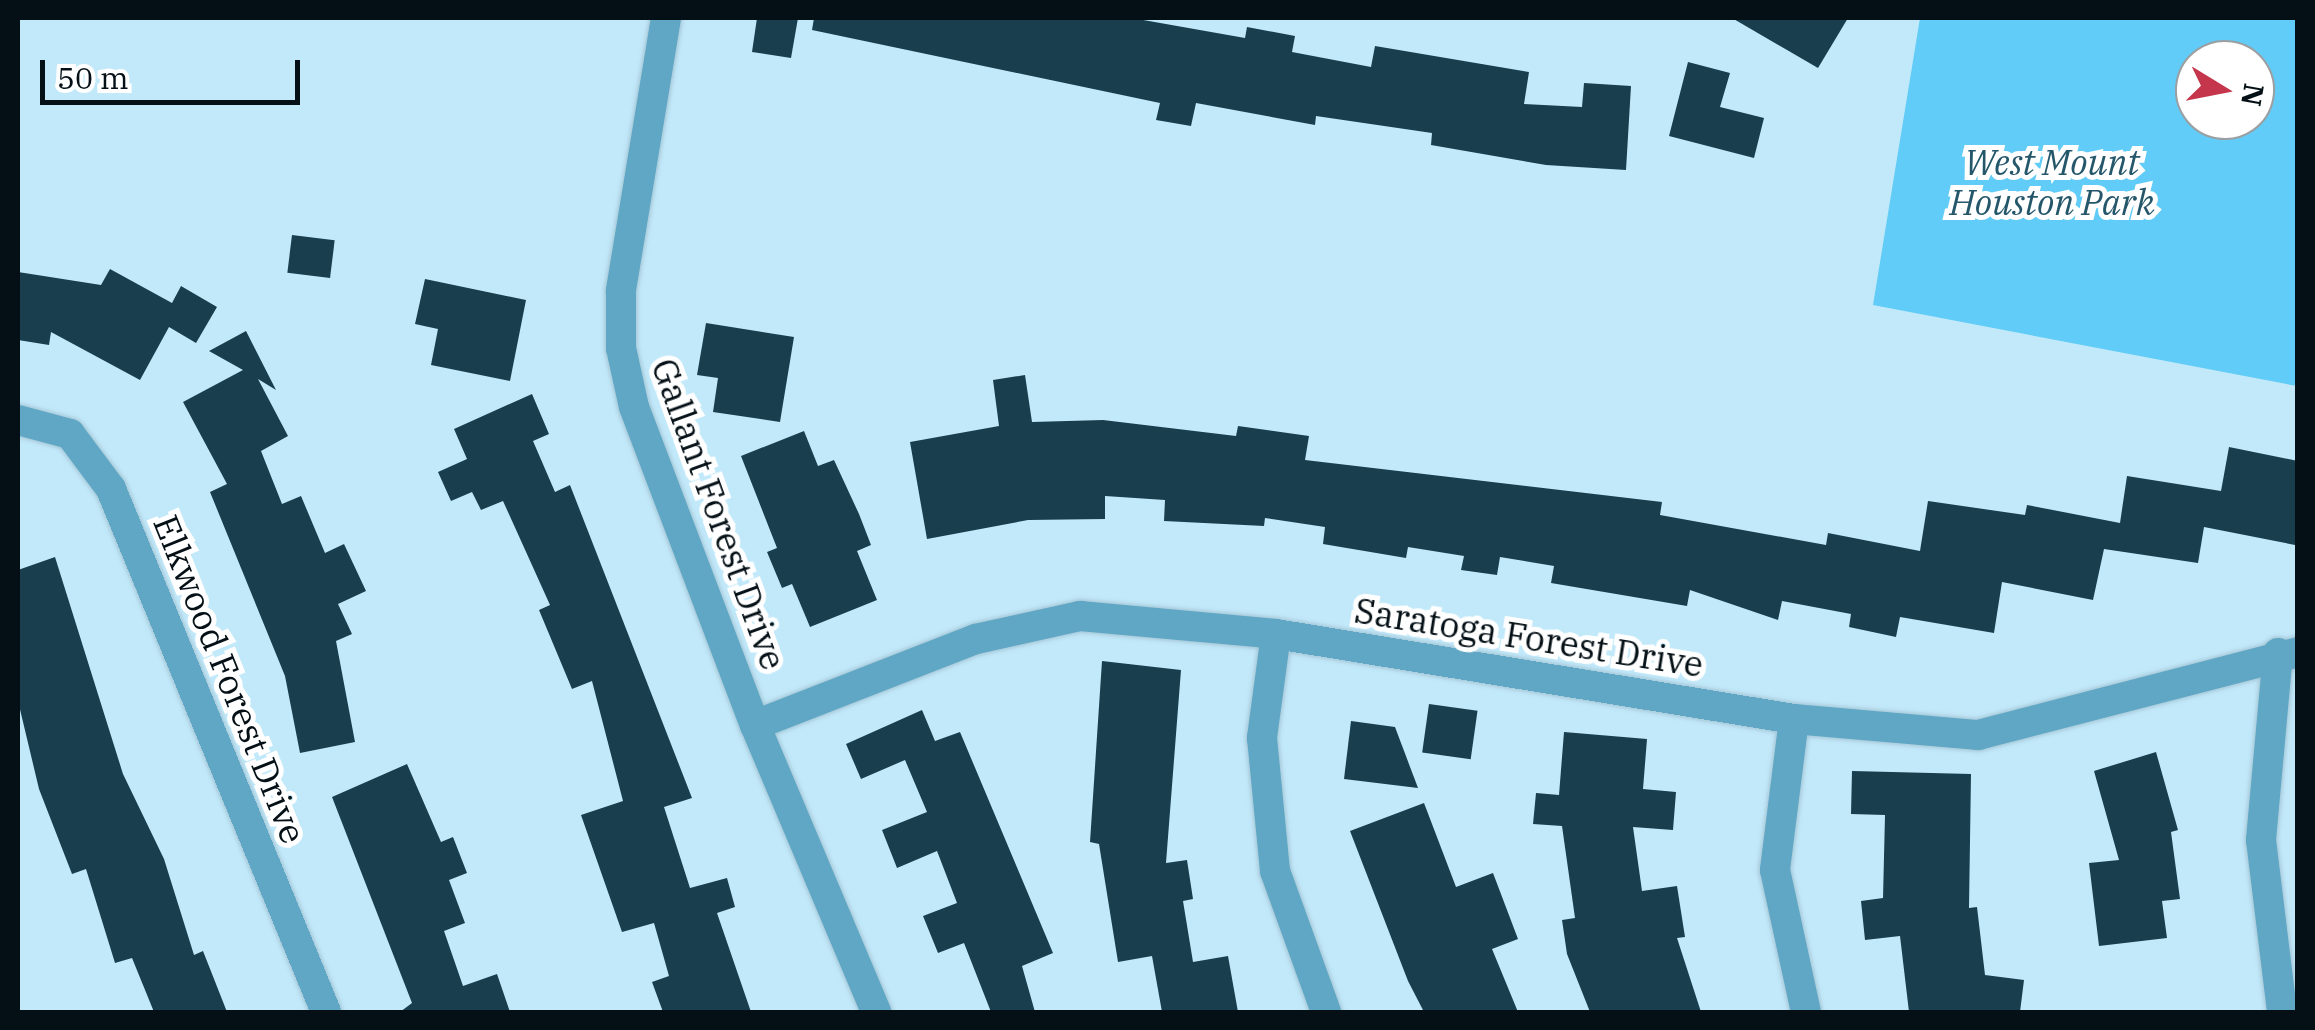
<!DOCTYPE html>
<style>
body{margin:0}
#map{position:relative;width:2315px;height:1030px;overflow:hidden;background:#c2e9fa;font-family:"IBM Plex Serif",serif}
div>[style]{position:absolute}
[style*='--x']{left:calc(var(--x)*1px);top:calc(var(--y)*1px);width:calc(var(--w)*1px);rotate:calc(var(--a)*1deg)}
.green>*{inset:0;background:#60ccf7}
.building>*{inset:0;background:#193f4e;transform-origin:0 0}
.roads{filter:drop-shadow(0 0 2px #a4c6d6) drop-shadow(0 0 2px #a4c6d6)}
.street>*{height:30px;margin:-15px;padding:0 15px;transform-origin:15px;border-radius:15px;background:#5fa7c4}
span{translate:-50% -50%;white-space:nowrap;text-align:center;line-height:1.15;-webkit-text-stroke:10px #fff;paint-order:stroke}
.park-label{font-size:35px;color:#25576b;font-style:italic}
.street-label{font-size:35px;color:#041016}
.frame{position:absolute;inset:0;border:20px solid #041016;pointer-events:none}
.north{position:absolute;left:2175px;top:40px;width:100px;height:100px;box-sizing:border-box;background:#fff;border:2px solid #9b9fa2;border-radius:50%;rotate:100deg;font-size:28px;font-weight:700;line-height:40px;text-align:center;color:#041016}
.north::after{content:'';display:block;margin:auto;width:35px;height:45px;background:#c5354c;clip-path:polygon(50% 0,100% 100%,50% 72%,0 100%)}
.scale{position:absolute;left:40px;top:60px;width:260px;height:45px;box-sizing:border-box;border:5px solid #041016;border-top:0;padding-left:12px;font-size:30px;line-height:35px;white-space:nowrap;color:#041016;-webkit-text-stroke:8px #fff;paint-order:stroke}
</style>
<div id="map">
<div class="green">
<div style="clip-path:polygon(evenodd,1920px 18px,2297px 18px,2297px 386px,1873px 305px,1920px 18px,2195px 60px,2255px 60px,2255px 120px,2195px 120px,2195px 60px)"></div>
</div>
<div class="building">
<div style="clip-path:polygon(757px 18px,798px 18px,791px 58px,752px 52px)"></div>
<div style="clip-path:polygon(814px 18px,1132px 18px,1245px 38px,1247px 27px,1295px 36px,1292px 52px,1371px 67px,1375px 46px,1529px 72px,1524px 104px,1582px 107px,1584px 83px,1631px 86px,1626px 170px,1546px 165px,1431px 145px,1432px 133px,1316px 116px,1315px 125px,1196px 103px,1191px 126px,1156px 120px,1160px 103px,812px 30px)"></div>
<div style="clip-path:polygon(1732px 18px,1848px 18px,1818px 68px)"></div>
<div style="clip-path:polygon(1688px 62px,1730px 73px,1720px 107px,1764px 118px,1754px 158px,1669px 136px)"></div>
<div style="left:292px;top:235px;width:43px;height:38px;rotate:7deg"></div>
<div style="clip-path:polygon(110px 269px,172px 303px,181px 286px,217px 307px,196px 343px,169px 327px,140px 380px,51px 332px,49px 345px,18px 340px,18px 272px,101px 285px)"></div>
<div style="clip-path:polygon(425px 279px,526px 300px,510px 381px,431px 365px,438px 329px,415px 324px)"></div>
<div style="clip-path:polygon(706px 323px,794px 337px,780px 422px,713px 412px,718px 378px,697px 375px)"></div>
<div style="clip-path:polygon(246px 331px,276px 390px,258px 379px,288px 436px,261px 451px,282px 504px,301px 496px,325px 553px,344px 544px,366px 591px,338px 604px,352px 634px,336px 641px,355px 742px,300px 753px,285px 676px,210px 492px,227px 484px,183px 402px,243px 370px,209px 351px)"></div>
<div style="clip-path:polygon(1025px 375px,1032px 422px,1103px 420px,1236px 436px,1238px 426px,1309px 436px,1305px 460px,1662px 502px,1660px 515px,1826px 545px,1828px 533px,1920px 551px,1928px 501px,2025px 515px,2027px 505px,2120px 523px,2127px 476px,2221px 491px,2229px 447px,2298px 461px,2298px 530px,2295px 545px,2204px 527px,2198px 563px,2104px 549px,2093px 600px,2002px 582px,1994px 633px,1900px 617px,1896px 637px,1849px 627px,1851px 614px,1782px 601px,1778px 620px,1690px 590px,1687px 606px,1551px 583px,1554px 566px,1500px 557px,1497px 575px,1461px 570px,1464px 556px,1408px 547px,1406px 558px,1323px 544px,1325px 527px,1265px 518px,1264px 526px,1164px 521px,1165px 500px,1105px 496px,1105px 519px,1028px 520px,927px 539px,910px 442px,999px 426px,993px 380px)"></div>
<div style="clip-path:polygon(532px 394px,549px 434px,533px 441px,555px 492px,570px 485px,692px 798px,664px 807px,690px 888px,727px 878px,735px 907px,717px 913px,751px 1012px,663px 1012px,652px 982px,669px 976px,654px 923px,622px 932px,581px 815px,623px 801px,592px 681px,572px 689px,539px 610px,550px 605px,503px 501px,481px 510px,472px 492px,451px 501px,438px 472px,467px 459px,454px 429px)"></div>
<div style="clip-path:polygon(804px 431px,818px 466px,834px 460px,859px 514px,871px 545px,857px 551px,877px 600px,810px 627px,792px 584px,782px 588px,767px 552px,777px 548px,741px 456px)"></div>
<div style="clip-path:polygon(55px 557px,123px 774px,164px 859px,194px 955px,203px 951px,227px 1012px,154px 1012px,132px 958px,115px 963px,86px 869px,72px 874px,39px 789px,18px 701px,18px 570px)"></div>
<div style="clip-path:polygon(1102px 661px,1181px 670px,1166px 863px,1187px 860px,1193px 899px,1183px 901px,1193px 962px,1228px 956px,1238px 1012px,1162px 1012px,1152px 956px,1118px 962px,1099px 844px,1090px 842px)"></div>
<div style="left:1429px;top:704px;width:49px;height:49px;rotate:8deg"></div>
<div style="clip-path:polygon(922px 710px,935px 741px,960px 732px,1053px 953px,1022px 966px,1035px 1012px,991px 1012px,964px 943px,938px 953px,923px 916px,957px 903px,937px 851px,897px 868px,882px 830px,927px 812px,905px 760px,861px 779px,846px 744px)"></div>
<div style="clip-path:polygon(1351px 721px,1395px 727px,1418px 788px,1344px 779px)"></div>
<div style="clip-path:polygon(1564px 732px,1647px 739px,1643px 789px,1676px 792px,1673px 830px,1633px 827px,1642px 891px,1677px 886px,1685px 937px,1677px 938px,1701px 1012px,1590px 1012px,1567px 954px,1562px 920px,1575px 918px,1562px 826px,1533px 824px,1536px 793px,1559px 795px)"></div>
<div style="clip-path:polygon(2156px 752px,2178px 830px,2171px 832px,2180px 899px,2162px 901px,2167px 938px,2099px 946px,2089px 863px,2119px 860px,2094px 771px)"></div>
<div style="clip-path:polygon(407px 764px,441px 842px,453px 837px,467px 873px,449px 880px,465px 923px,444px 931px,463px 986px,497px 974px,510px 1012px,400px 1012px,412px 1003px,332px 797px)"></div>
<div style="clip-path:polygon(1852px 771px,1971px 774px,1969px 908px,1977px 907px,1985px 975px,2024px 980px,2020px 1012px,1909px 1012px,1900px 936px,1865px 940px,1861px 901px,1883px 898px,1885px 815px,1851px 814px)"></div>
<div style="clip-path:polygon(1424px 803px,1456px 887px,1493px 873px,1518px 939px,1492px 949px,1518px 1012px,1424px 1012px,1408px 981px,1350px 831px)"></div>
</div>
<div class="roads">
<div class="street">
<div style="--x:666;--y:18;--w:277;--a:99.4"></div>
<div style="--x:621;--y:291;--w:57;--a:90"></div>
<div style="--x:621;--y:348;--w:60;--a:77.6"></div>
<div style="--x:634;--y:407;--w:340;--a:69.2"></div>
<div style="--x:755;--y:725;--w:311;--a:67.1"></div>
<div style="--x:18;--y:420;--w:54;--a:15.1"></div>
<div style="--x:70;--y:434;--w:69;--a:53.3"></div>
<div style="--x:111;--y:489;--w:565;--a:67.65"></div>
<div style="--x:1276;--y:634;--w:105;--a:97.7"></div>
<div style="--x:1262;--y:738;--w:134;--a:84.4"></div>
<div style="--x:1275;--y:871;--w:150;--a:70.1"></div>
<div style="--x:2278;--y:653;--w:188;--a:95.2"></div>
<div style="--x:2261;--y:840;--w:173;--a:83"></div>
<div style="--x:1794;--y:719;--w:152;--a:97.2"></div>
<div style="--x:1775;--y:870;--w:145;--a:77.7"></div>
<div style="--x:755;--y:725;--w:237;--a:-21.3"></div>
<div style="--x:976;--y:639;--w:107;--a:-12.5"></div>
<div style="--x:1080;--y:616;--w:197;--a:5.2"></div>
<div style="--x:1276;--y:634;--w:525;--a:9.32"></div>
<div style="--x:1794;--y:719;--w:185;--a:5"></div>
<div style="--x:1978;--y:735;--w:331;--a:-14.5"></div>
</div>
</div>
<div class="park-label">
<span style="left:2052px;top:182px">West Mount<br>Houston Park</span>
</div>
<div class="street-label">
<span style="left:719px;top:514px;rotate:70deg">Gallant Forest Drive</span>
<span style="left:1529px;top:637px;rotate:9deg">Saratoga Forest Drive</span>
<span style="left:230px;top:679px;rotate:68deg">Elkwood Forest Drive</span>
</div>
<div class="frame"></div>
<div class="north">N</div>
<div class="scale">50 m</div>
</div>
